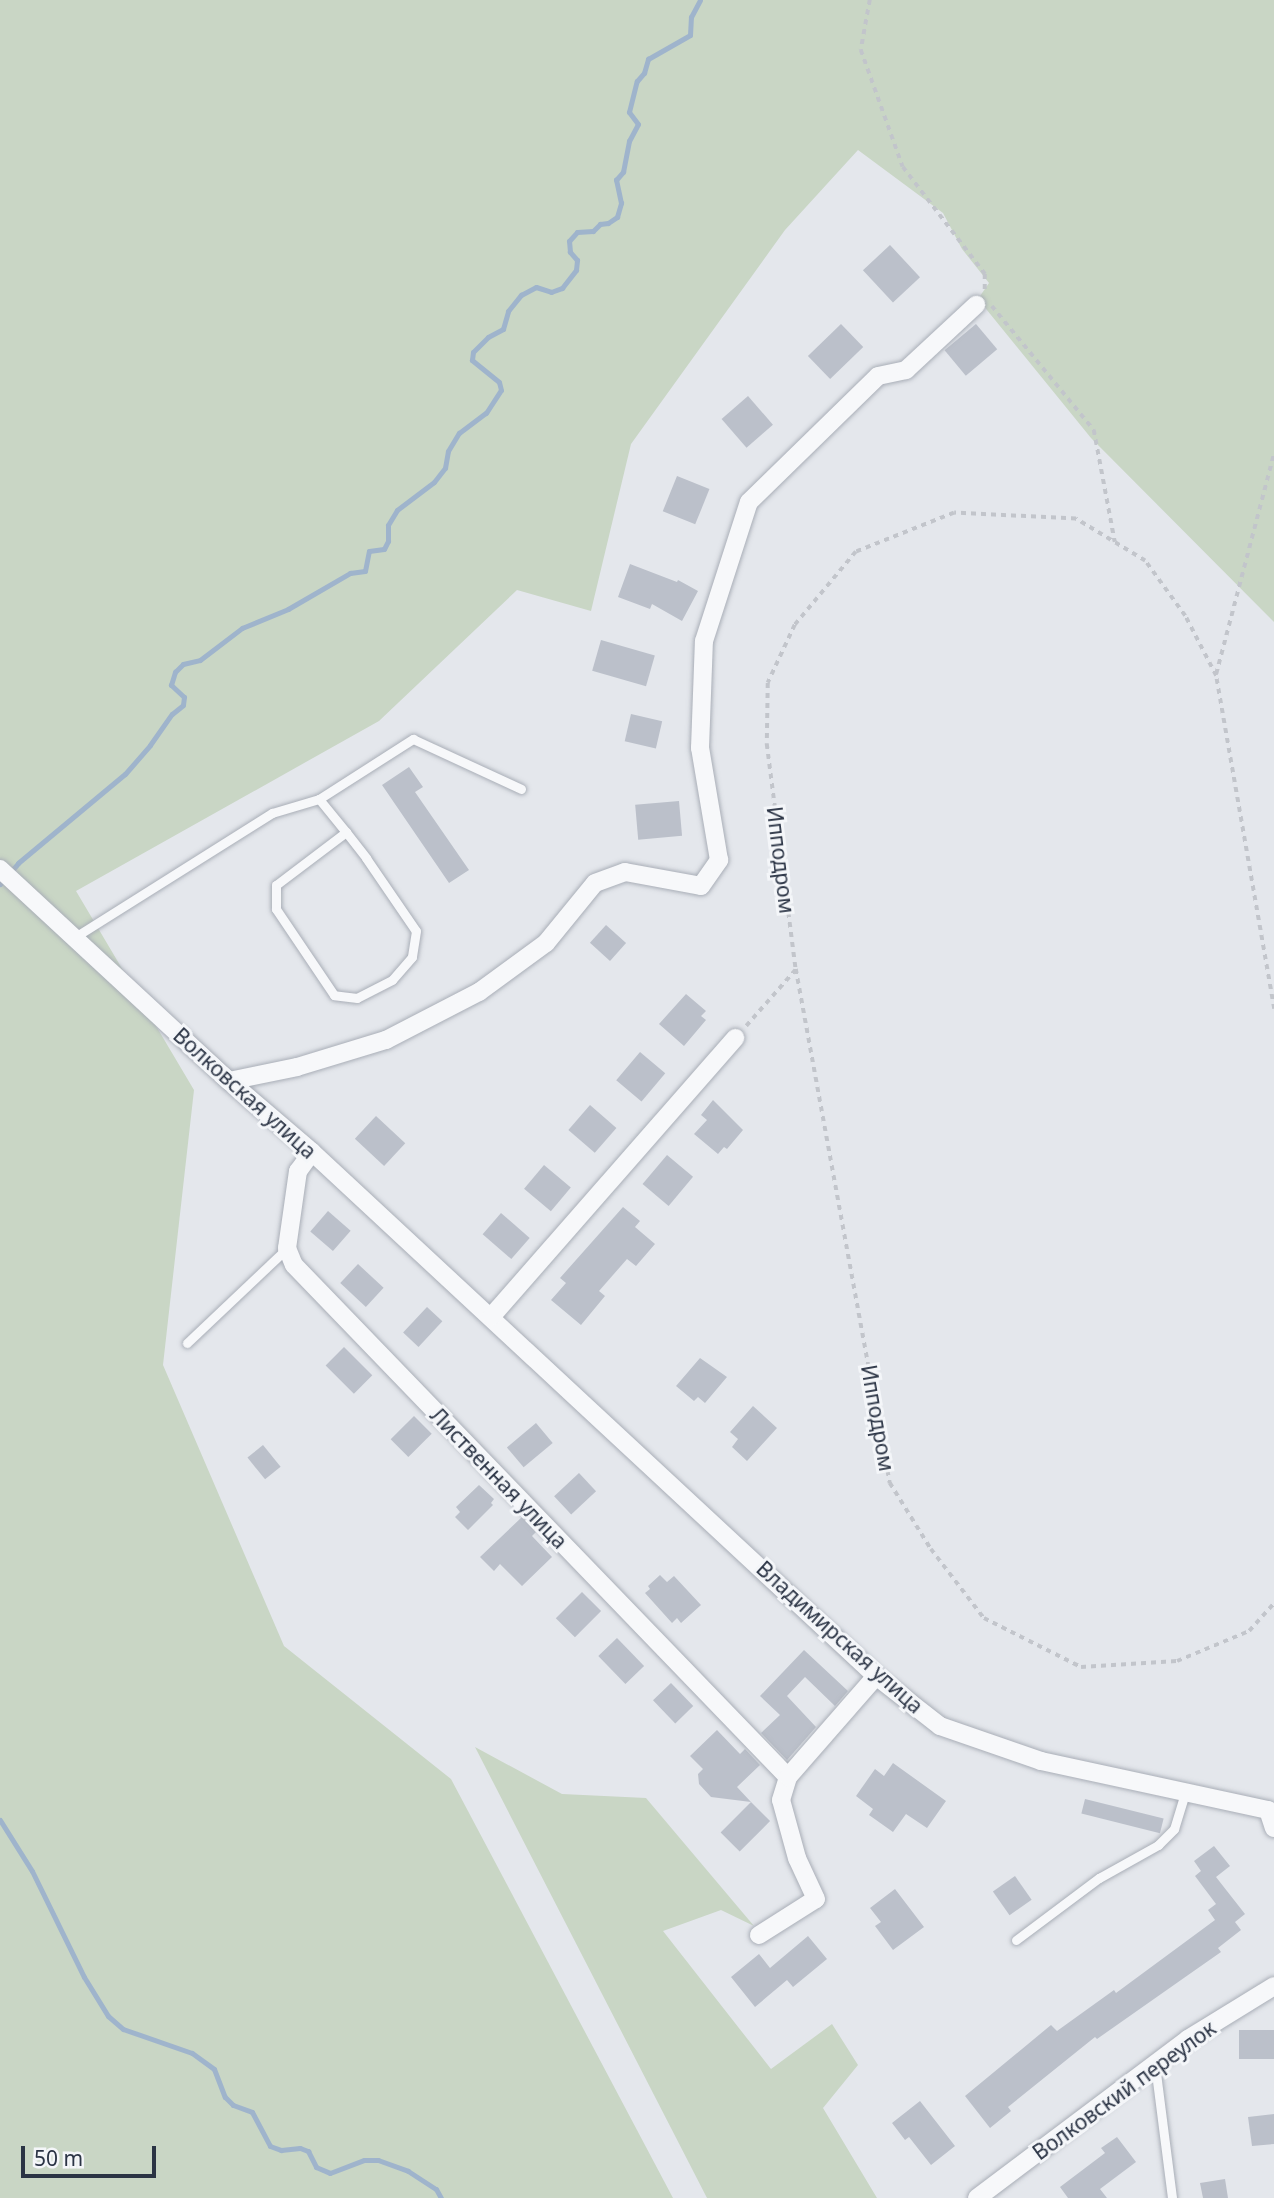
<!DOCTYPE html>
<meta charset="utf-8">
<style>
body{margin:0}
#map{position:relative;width:1274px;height:2198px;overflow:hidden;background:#e4e7ec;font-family:"Noto Sans",sans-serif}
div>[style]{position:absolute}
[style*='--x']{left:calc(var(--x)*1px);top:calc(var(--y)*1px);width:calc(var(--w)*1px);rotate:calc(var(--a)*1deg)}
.green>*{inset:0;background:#c9d6c5}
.stream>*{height:5px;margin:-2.5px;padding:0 2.5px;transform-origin:2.5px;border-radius:2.5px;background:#9fb4cc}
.building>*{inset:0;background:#bbc0ca;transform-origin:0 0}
.path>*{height:3.5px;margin-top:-1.75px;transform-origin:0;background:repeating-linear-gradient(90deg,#c2c5cb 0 5px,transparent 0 10px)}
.roads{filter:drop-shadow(0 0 2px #a9aeb7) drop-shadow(0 0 2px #a9aeb7)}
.service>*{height:9px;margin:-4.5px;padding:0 4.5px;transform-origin:4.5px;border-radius:4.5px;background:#f7f8fa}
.minor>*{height:18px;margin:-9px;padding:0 9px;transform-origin:9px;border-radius:9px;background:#f7f8fa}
span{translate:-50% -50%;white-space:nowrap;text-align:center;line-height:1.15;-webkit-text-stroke:6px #f4f6f9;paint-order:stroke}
.street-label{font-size:21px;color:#2b3445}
.scale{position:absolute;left:21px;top:2146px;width:135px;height:32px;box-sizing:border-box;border:4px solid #2b3445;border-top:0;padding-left:9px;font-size:21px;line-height:24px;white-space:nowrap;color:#2b3445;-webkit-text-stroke:5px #f4f6f9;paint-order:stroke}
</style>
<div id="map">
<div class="green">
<div style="clip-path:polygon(0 0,1274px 0,1274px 622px,1091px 438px,978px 299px,989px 283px,962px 249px,943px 213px,858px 150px,785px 230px,631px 444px,591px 611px,517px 590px,379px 721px,76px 891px,194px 1090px,163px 1365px,284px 1646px,451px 1779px,673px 2198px,0 2198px)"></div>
<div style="clip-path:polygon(475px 1747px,562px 1794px,646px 1798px,754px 1926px,721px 1910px,663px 1931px,771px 2069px,832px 2024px,858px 2065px,823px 2108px,877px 2198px,707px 2198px)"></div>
</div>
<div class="stream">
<div style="--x:0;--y:884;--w:28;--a:-49"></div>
<div style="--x:18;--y:863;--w:139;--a:-39.8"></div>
<div style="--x:125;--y:774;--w:38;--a:-49"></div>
<div style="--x:150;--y:745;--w:38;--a:-55"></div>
<div style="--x:172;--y:714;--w:14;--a:-39"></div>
<div style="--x:183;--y:705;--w:8;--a:-83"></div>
<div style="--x:184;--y:697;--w:18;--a:-137"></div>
<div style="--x:171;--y:685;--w:14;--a:-73"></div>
<div style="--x:175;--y:672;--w:11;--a:-45"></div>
<div style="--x:183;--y:664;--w:17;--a:-13"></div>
<div style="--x:200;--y:660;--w:53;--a:-37.3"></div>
<div style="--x:242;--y:628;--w:50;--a:-22.4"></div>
<div style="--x:288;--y:609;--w:72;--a:-30.1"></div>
<div style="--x:350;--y:573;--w:15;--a:-8"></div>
<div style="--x:365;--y:571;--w:20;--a:-79"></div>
<div style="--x:369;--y:551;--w:15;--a:-8"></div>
<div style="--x:384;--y:549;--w:9;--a:-63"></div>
<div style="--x:388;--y:541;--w:16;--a:-90"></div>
<div style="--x:388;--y:525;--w:17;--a:-59"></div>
<div style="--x:397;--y:510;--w:46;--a:-37.1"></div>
<div style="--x:434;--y:482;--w:18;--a:-52"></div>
<div style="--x:445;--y:468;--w:17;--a:-80"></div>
<div style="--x:448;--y:451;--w:21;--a:-59"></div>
<div style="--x:459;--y:433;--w:34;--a:-37"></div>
<div style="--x:486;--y:413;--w:27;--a:-57"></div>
<div style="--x:501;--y:390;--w:8;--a:-104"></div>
<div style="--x:499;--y:382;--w:35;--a:-141"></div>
<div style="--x:472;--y:360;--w:8;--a:-83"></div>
<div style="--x:473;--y:352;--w:21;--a:-45"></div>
<div style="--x:488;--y:337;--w:17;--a:-28"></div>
<div style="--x:503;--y:329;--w:19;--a:-74"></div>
<div style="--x:508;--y:311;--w:21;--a:-51"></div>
<div style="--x:521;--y:295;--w:17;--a:-28"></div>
<div style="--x:536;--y:287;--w:16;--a:18"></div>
<div style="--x:551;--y:292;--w:12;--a:-20"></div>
<div style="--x:562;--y:288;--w:23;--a:-52"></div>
<div style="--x:576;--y:270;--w:10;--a:-84"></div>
<div style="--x:577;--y:260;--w:11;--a:-131"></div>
<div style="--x:570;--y:252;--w:11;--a:-95"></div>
<div style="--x:569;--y:241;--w:12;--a:-48"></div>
<div style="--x:577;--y:232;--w:16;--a:-4"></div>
<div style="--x:593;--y:231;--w:10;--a:-45"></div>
<div style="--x:600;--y:224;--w:8;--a:-7"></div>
<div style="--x:608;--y:223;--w:11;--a:-34"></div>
<div style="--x:617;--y:217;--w:15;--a:-74"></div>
<div style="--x:621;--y:203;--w:24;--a:-102"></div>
<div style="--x:616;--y:180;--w:11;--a:-49"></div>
<div style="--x:623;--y:172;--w:32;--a:-79"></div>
<div style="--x:629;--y:141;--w:19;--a:-62"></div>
<div style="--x:638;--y:124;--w:15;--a:-127"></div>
<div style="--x:629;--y:112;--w:32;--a:-76"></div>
<div style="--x:637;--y:81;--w:11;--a:-49"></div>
<div style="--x:644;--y:73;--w:15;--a:-74"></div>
<div style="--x:648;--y:59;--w:48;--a:-29.7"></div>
<div style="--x:690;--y:35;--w:18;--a:-87"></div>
<div style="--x:691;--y:17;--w:19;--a:-62"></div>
<div style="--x:0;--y:1820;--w:60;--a:57.9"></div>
<div style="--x:32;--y:1871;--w:118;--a:63.9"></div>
<div style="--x:84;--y:1977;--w:46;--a:58.4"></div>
<div style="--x:108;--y:2016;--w:20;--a:41"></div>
<div style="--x:123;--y:2029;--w:73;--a:19.2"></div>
<div style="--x:192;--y:2053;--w:27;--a:36"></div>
<div style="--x:214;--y:2069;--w:30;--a:69"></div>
<div style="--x:225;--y:2097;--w:11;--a:45"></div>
<div style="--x:233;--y:2105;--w:20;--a:20"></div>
<div style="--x:252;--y:2112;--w:38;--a:62"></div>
<div style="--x:270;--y:2146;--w:12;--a:20"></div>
<div style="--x:281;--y:2150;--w:19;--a:-6"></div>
<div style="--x:300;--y:2148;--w:9;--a:21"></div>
<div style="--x:308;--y:2151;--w:18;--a:63"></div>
<div style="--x:316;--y:2167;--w:15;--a:23"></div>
<div style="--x:330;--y:2173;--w:36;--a:-21"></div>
<div style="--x:364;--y:2160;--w:14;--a:0"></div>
<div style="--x:378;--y:2160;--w:32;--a:20"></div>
<div style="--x:408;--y:2171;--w:33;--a:33"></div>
<div style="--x:436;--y:2189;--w:10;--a:61"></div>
</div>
<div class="building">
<div style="left:890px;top:245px;width:44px;height:37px;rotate:47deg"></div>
<div style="left:841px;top:324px;width:32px;height:46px;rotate:46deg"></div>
<div style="left:976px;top:324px;width:33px;height:41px;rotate:50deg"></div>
<div style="left:748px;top:396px;width:38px;height:35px;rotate:49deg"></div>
<div style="left:677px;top:476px;width:35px;height:38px;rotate:22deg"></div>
<div style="clip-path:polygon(630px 564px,677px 582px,678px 580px,698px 591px,682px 621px,652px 604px,650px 609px,618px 597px)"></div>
<div style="left:601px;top:640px;width:56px;height:32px;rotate:16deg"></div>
<div style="left:631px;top:714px;width:32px;height:28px;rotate:13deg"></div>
<div style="clip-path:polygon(409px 767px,423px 787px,415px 792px,469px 870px,449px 883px,382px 785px)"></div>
<div style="left:679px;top:801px;width:35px;height:44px;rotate:85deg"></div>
<div style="left:606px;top:925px;width:27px;height:24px;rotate:42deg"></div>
<div style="clip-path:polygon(686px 994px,706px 1011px,701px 1016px,706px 1020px,684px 1046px,659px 1024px)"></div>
<div style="left:640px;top:1052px;width:33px;height:37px;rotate:40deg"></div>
<div style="clip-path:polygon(713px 1100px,743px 1130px,727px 1149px,724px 1147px,718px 1154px,694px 1134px,707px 1120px,701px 1115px)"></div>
<div style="left:590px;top:1105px;width:35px;height:33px;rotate:41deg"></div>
<div style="left:376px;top:1116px;width:40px;height:31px;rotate:43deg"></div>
<div style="left:667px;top:1155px;width:34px;height:38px;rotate:40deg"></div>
<div style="left:544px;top:1165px;width:35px;height:31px;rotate:40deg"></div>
<div style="clip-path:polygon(623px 1207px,640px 1221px,635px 1227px,655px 1244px,636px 1266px,627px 1259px,599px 1291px,605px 1296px,581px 1325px,551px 1300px,566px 1283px,560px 1278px)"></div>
<div style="left:328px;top:1211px;width:30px;height:27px;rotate:41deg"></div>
<div style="left:501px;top:1213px;width:38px;height:28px;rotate:41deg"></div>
<div style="left:358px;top:1264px;width:35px;height:26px;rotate:43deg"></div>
<div style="left:427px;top:1307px;width:21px;height:35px;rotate:43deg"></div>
<div style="left:344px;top:1347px;width:40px;height:26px;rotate:45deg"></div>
<div style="clip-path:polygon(700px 1358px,727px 1377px,705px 1403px,698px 1397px,694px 1401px,676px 1386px)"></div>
<div style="clip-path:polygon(753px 1406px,777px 1428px,747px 1461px,732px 1447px,738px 1439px,730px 1432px)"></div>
<div style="left:414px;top:1416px;width:25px;height:33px;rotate:45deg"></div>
<div style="left:536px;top:1423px;width:26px;height:38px;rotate:50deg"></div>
<div style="left:263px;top:1445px;width:28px;height:20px;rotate:51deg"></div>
<div style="left:579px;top:1473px;width:25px;height:34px;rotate:47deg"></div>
<div style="clip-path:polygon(479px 1485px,494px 1499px,491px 1503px,493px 1505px,468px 1530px,455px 1517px,460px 1512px,456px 1507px)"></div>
<div style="clip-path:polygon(522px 1517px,536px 1532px,532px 1536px,552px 1557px,522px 1586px,500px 1564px,494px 1571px,480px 1557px)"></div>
<div style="clip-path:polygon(660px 1575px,667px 1582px,674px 1576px,701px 1605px,681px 1623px,677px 1618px,672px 1623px,645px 1593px,650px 1589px,648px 1586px)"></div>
<div style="left:582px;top:1592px;width:27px;height:37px;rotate:45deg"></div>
<div style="left:617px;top:1638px;width:39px;height:26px;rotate:46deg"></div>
<div style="clip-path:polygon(804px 1650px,848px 1691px,835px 1706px,805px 1677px,787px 1696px,816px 1727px,787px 1760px,761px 1733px,780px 1715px,760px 1696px)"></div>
<div style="left:671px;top:1683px;width:32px;height:25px;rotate:46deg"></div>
<div style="clip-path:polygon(717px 1730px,740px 1754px,745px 1749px,760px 1765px,737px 1787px,751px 1802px,711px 1797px,699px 1784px,698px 1774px,703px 1769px,690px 1756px)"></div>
<div style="clip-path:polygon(893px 1763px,946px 1801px,927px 1828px,906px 1814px,893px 1832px,869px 1815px,873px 1809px,856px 1796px,875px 1769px,884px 1776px)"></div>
<div style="left:1085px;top:1799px;width:81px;height:15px;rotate:14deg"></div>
<div style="left:751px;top:1802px;width:27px;height:43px;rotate:45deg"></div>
<div style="clip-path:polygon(1214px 1846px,1230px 1866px,1216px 1877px,1245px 1914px,1235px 1922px,1241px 1930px,1218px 1948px,1221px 1952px,1191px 1973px,1097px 2039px,1095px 2037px,1008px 2107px,1011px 2111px,990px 2128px,965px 2096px,1051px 2025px,1057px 2031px,1114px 1990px,1116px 1993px,1215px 1920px,1208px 1910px,1216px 1904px,1195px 1876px,1201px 1871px,1194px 1861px)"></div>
<div style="left:1015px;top:1876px;width:29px;height:27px;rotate:55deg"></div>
<div style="clip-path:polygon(895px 1889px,924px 1927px,893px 1950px,875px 1926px,881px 1922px,870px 1908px)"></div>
<div style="clip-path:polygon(808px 1936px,827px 1959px,793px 1987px,787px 1980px,755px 2007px,731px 1977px,759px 1954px,770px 1968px)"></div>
<div style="left:1274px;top:2030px;width:29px;height:35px;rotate:90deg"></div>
<div style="clip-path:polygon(920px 2101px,955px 2146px,931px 2165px,909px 2137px,905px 2140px,892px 2123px)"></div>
<div style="clip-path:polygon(1274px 2114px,1274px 2144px,1252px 2146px,1248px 2117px)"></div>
<div style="clip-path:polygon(1117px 2137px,1136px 2162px,1100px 2189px,1107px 2198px,1068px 2198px,1060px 2187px,1105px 2153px,1101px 2148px)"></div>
<div style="clip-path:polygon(1225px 2179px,1228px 2198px,1203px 2198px,1200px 2183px)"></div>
</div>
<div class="path">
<div style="--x:870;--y:0;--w:51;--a:100.2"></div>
<div style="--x:861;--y:50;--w:124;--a:70.3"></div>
<div style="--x:903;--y:167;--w:135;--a:52.5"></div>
<div style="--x:985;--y:274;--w:17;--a:90"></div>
<div style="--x:992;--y:306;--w:161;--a:50.6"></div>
<div style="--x:1094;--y:430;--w:114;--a:79.4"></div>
<div style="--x:1216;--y:674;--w:228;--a:-75.3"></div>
<div style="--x:1274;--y:1009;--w:338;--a:-99.9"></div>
<div style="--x:1216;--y:676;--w:68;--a:-117.3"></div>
<div style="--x:1185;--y:616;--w:68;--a:-126"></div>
<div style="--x:1145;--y:561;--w:81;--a:-148.7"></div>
<div style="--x:1076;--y:519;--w:122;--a:-177.2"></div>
<div style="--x:954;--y:513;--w:105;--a:158.3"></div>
<div style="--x:856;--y:552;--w:95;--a:129.9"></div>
<div style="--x:795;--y:625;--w:64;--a:115"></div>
<div style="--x:768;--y:683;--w:61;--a:90.9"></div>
<div style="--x:767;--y:744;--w:227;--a:82.7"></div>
<div style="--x:796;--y:969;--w:523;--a:79.64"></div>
<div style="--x:890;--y:1483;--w:78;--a:58.2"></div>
<div style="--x:931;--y:1549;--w:87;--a:52.5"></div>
<div style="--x:984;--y:1618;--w:109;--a:26.8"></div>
<div style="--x:1081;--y:1667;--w:96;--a:-3.6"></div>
<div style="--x:1177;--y:1661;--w:78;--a:-22.6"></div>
<div style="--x:1249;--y:1631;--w:38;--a:-48"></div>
<div style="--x:746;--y:1026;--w:76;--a:-48.7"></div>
</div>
<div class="roads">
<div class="service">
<div style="--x:319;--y:799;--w:112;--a:-32.6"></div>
<div style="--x:413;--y:739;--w:119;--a:24.8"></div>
<div style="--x:75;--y:937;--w:233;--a:-32.2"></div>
<div style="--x:272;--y:813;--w:49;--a:-16.6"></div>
<div style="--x:319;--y:799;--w:43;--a:50.7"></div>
<div style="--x:346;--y:832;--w:33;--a:52"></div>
<div style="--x:366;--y:858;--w:88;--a:55.6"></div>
<div style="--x:416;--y:931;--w:26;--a:99"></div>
<div style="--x:412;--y:957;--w:30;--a:131"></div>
<div style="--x:392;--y:980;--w:39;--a:153"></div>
<div style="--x:357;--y:998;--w:23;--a:-173"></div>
<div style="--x:334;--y:995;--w:104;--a:-124"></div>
<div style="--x:276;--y:909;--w:24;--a:-90"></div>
<div style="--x:276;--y:885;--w:88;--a:-37.1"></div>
<div style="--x:187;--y:1343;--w:138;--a:-43.5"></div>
<div style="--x:1016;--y:1940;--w:104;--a:-36.8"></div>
<div style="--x:1099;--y:1878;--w:68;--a:-29.2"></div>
<div style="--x:1158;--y:1845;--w:23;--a:-45"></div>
<div style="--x:1174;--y:1829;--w:37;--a:-73"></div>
<div style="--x:1155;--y:2065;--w:134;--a:82.7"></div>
</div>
<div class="minor">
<div style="--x:0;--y:869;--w:312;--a:42.8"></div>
<div style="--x:229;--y:1081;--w:109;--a:40.5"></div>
<div style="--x:312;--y:1152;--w:770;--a:42.89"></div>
<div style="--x:876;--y:1676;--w:81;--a:38"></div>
<div style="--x:940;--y:1726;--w:107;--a:19.1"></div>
<div style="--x:1041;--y:1761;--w:232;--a:12.2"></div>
<div style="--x:1268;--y:1810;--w:19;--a:72"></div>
<div style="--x:229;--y:1081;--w:69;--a:-11.6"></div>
<div style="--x:297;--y:1067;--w:93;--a:-16.9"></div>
<div style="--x:386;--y:1040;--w:105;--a:-27.3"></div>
<div style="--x:479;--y:992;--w:83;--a:-36.2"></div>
<div style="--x:546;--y:943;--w:77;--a:-50.8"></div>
<div style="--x:595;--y:883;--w:32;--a:-20"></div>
<div style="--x:625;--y:872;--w:77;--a:10.4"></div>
<div style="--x:701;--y:886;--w:32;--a:-55"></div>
<div style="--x:719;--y:860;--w:114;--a:-99.6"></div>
<div style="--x:700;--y:748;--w:107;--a:-87.9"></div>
<div style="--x:704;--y:641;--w:146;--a:-72.1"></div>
<div style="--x:749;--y:502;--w:180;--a:-44.3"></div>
<div style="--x:878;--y:376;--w:29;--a:-12"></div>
<div style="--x:906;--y:370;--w:96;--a:-42.9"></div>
<div style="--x:312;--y:1152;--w:24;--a:126"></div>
<div style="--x:298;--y:1171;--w:78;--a:98.1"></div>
<div style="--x:287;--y:1248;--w:18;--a:68"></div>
<div style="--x:294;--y:1265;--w:711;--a:46.03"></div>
<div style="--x:491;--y:1317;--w:371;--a:-48.8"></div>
<div style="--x:759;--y:1935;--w:67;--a:-32.3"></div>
<div style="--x:816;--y:1899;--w:45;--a:-114.9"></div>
<div style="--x:797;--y:1858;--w:60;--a:-105.4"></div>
<div style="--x:781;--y:1800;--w:24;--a:-73"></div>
<div style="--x:788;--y:1777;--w:134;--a:-48.9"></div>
<div style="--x:977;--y:2198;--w:264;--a:-37"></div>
<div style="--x:1188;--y:2039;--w:101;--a:-31.6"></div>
</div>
</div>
<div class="street-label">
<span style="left:781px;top:860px;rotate:83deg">Ипподром</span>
<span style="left:245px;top:1093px;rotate:42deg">Волковская улица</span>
<span style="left:878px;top:1418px;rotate:80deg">Ипподром</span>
<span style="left:499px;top:1478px;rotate:46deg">Лиственная улица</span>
<span style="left:840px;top:1637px;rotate:42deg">Владимирская улица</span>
<span style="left:1124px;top:2090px;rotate:-36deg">Волковский переулок</span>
</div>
<div class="scale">50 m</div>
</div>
